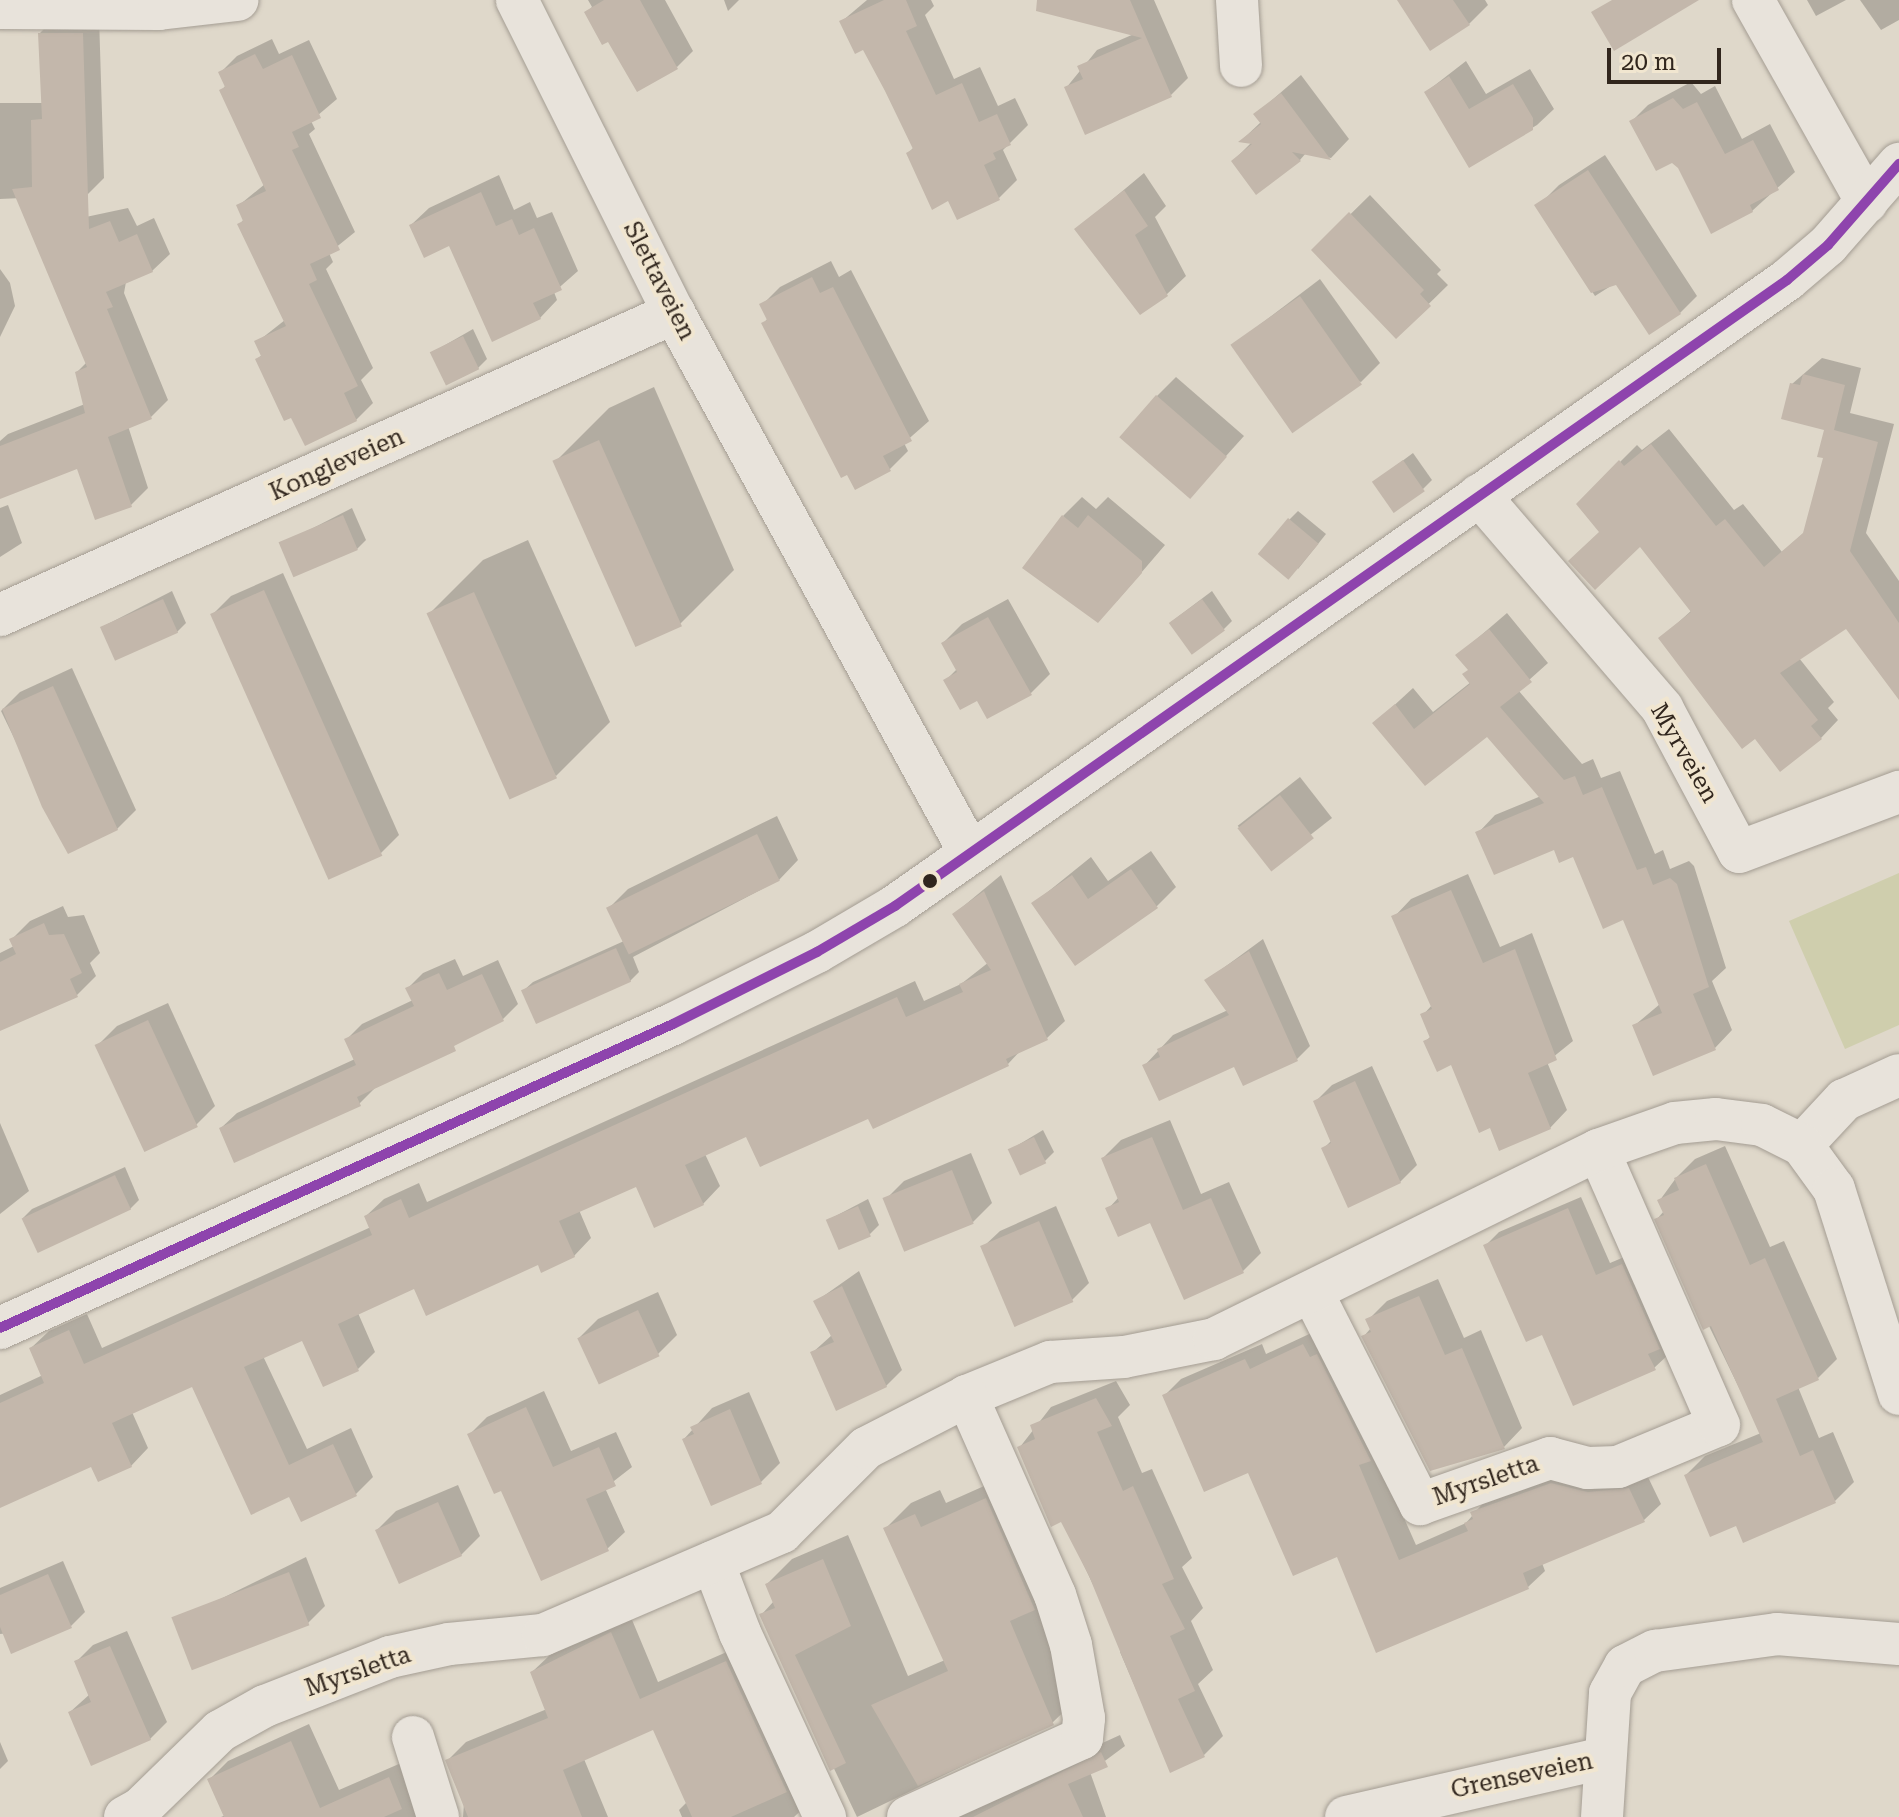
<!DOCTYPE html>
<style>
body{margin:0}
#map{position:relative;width:1899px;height:1817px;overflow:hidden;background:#dfd8ca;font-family:"Roboto Serif",serif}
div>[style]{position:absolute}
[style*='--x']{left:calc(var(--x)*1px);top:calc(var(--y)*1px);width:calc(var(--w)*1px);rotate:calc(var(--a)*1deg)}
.green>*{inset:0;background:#cfcead}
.shadow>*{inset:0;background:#0003;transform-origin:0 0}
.building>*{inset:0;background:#c3b7ab;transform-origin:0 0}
.roads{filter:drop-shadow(0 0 2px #a49d93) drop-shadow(0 0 2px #a49d93)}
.minor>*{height:42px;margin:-21px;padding:0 21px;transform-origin:21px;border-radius:21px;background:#e8e3db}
.bus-1>*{height:10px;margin:-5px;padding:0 5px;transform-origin:5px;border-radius:5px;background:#8e44ad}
.dots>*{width:22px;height:22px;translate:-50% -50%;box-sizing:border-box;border:4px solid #f1e6d0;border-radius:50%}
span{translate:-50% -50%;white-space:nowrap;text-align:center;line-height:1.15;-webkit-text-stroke:8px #f1e6d0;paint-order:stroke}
.street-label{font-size:24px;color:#31261d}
.scale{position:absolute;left:1607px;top:48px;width:114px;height:36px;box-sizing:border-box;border:4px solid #31261d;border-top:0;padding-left:10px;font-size:24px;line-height:28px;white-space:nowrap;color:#31261d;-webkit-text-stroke:6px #f1e6d0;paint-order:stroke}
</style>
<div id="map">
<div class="green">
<div style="clip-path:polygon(1899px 873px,1899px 1025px,1845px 1049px,1789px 921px)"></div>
</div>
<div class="shadow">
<div style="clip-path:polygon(588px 0,665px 0,693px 51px,677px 67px,609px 39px,587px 12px,592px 7px)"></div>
<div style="clip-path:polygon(724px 0,739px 0,728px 11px)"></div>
<div style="clip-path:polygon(867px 0,931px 0,934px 6px,925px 15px,954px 79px,980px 67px,998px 106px,1015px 98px,1028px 125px,1003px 150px,1017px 180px,999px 198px,949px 199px,908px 153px,914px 147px,864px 48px,841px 22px)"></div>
<div style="clip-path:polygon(1094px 0,1154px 0,1188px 78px,1171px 95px,1066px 88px,1097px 50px,1134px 34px)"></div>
<div style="clip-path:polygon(1417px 0,1485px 0,1488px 5px,1469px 24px)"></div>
<div style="clip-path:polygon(1807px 0,1846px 0,1816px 16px)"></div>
<div style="clip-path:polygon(1860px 0,1899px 0,1899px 20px,1881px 30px)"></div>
<div style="clip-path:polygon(57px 16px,99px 16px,104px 178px,87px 195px,0 199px,0 103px,44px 103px,40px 33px)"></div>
<div style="clip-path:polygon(272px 39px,279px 54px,309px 40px,337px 99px,311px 121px,315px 129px,309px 134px,355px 232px,329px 253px,333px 262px,326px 269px,373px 368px,361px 380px,373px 403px,356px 420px,257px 359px,263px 354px,257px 342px,285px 320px,240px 224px,244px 219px,238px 206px,265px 184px,221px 91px,226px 85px,220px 73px,237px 56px)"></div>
<div style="clip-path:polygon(1466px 61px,1486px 94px,1530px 69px,1554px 109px,1537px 125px,1470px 165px,1426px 92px)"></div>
<div style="clip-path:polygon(1301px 75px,1349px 139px,1331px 158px,1306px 153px,1300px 160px,1233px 161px,1252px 142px,1242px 140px,1262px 121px,1256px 114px)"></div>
<div style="clip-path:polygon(1691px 82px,1701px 94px,1715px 86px,1742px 139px,1770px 124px,1795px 172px,1752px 211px,1679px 167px,1631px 122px,1648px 105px)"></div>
<div style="clip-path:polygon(1605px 155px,1697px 296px,1680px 313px,1617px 282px,1595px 296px,1541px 213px,1541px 203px,1559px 185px)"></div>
<div style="clip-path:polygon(1144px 173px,1166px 206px,1155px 217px,1186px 276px,1166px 295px,1077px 229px)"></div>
<div style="clip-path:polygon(499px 175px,514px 210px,530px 202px,537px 218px,552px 212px,578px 271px,554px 292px,557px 300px,540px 318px,450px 243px,411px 225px,429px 208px)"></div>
<div style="clip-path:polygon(1370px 195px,1441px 270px,1437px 274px,1448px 285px,1396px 336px,1314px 250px)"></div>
<div style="clip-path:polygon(128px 208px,137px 226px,154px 218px,170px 254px,152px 271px,126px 282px,124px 293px,168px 400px,151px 417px,128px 426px,148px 488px,131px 505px,79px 467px,0 497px,0 441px,8px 434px,85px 404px,77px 372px,87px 362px,53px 224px)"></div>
<div style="clip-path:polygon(831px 261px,839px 277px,851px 270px,929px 421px,904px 443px,908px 451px,890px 469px,856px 487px,763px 324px,768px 318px,762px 305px,780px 287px)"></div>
<div style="clip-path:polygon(0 269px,10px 283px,15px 306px,0 337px)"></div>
<div style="clip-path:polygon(1320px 279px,1380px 363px,1361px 382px,1233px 345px)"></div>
<div style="clip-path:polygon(473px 329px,487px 359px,478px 368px,433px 352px)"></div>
<div style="clip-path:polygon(1822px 358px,1861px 368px,1850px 413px,1894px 424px,1866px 533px,1899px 581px,1899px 667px,1847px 626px,1799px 658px,1834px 702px,1828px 708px,1838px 720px,1821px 738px,1755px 736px,1660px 639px,1692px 610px,1641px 544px,1601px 532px,1578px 504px,1637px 445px,1642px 450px,1669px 429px,1734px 510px,1743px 504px,1782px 552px,1806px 531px,1825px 457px,1826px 428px,1792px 384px)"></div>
<div style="clip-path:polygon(1176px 377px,1244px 436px,1191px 495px,1157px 396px)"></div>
<div style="clip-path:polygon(654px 387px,734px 570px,680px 624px,555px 462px,609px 408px)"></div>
<div style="clip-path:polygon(1413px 453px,1432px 480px,1423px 489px,1374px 482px)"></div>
<div style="clip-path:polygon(1082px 497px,1096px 509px,1108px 497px,1165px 545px,1117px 601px,1063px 516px)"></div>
<div style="clip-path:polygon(8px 505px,22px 543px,0 557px,0 508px)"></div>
<div style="clip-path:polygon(352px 508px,366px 540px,357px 549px,282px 544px)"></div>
<div style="clip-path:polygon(1298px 511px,1326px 534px,1298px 569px,1289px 520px)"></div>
<div style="clip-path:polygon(528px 540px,610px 722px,556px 776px,429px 614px,483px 560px)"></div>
<div style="clip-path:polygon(283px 573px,399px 835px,380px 854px,330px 877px,212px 615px,231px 596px)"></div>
<div style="clip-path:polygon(172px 591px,186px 623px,177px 632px,102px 627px)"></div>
<div style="clip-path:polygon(1212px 591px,1232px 621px,1223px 630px,1171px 622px)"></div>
<div style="clip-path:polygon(1008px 599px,1050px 674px,1031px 693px,978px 698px,945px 681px,957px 669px,943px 643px,962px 624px)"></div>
<div style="clip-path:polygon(1507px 613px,1548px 663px,1518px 690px,1582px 764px,1593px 759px,1601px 778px,1620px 771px,1655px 854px,1663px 850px,1670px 869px,1689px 861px,1694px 866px,1726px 968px,1712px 981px,1732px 1030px,1715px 1048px,1635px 1025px,1660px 1004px,1624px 918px,1574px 854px,1478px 833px,1495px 815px,1541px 796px,1487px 734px,1425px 784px,1375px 723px,1413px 688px,1433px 712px,1471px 682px,1470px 670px,1458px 655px)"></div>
<div style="clip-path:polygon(72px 668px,136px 810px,117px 829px,69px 851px,1px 711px,20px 692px)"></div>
<div style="left:1300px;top:777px;width:52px;height:79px;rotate:52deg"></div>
<div style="clip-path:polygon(777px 816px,798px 860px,779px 880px,633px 957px,639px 972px,630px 981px,523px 991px,533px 982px,624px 941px,609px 908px,628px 889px)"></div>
<div style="clip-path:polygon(1151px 851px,1176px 887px,1157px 906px,1034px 903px,1091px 857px,1108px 881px)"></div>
<div style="clip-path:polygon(1468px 874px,1500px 947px,1532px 933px,1573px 1041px,1547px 1062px,1567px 1110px,1550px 1128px,1491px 1126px,1452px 1062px,1425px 1042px,1432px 1035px,1423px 1015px,1432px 1005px,1394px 917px,1411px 899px)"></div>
<div style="clip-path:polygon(1001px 875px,1065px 1021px,1047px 1038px,1022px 1049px,1008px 1064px,869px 1116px,747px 1135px,705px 1154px,720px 1186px,703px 1204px,637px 1184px,579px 1210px,591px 1238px,574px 1256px,415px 1287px,358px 1313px,375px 1352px,358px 1369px,303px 1338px,263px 1356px,307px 1449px,351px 1428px,373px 1477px,356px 1494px,290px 1494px,193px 1385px,132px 1412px,148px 1448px,131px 1466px,92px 1464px,0 1506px,0 1395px,43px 1375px,31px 1348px,49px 1331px,87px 1314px,102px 1348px,371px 1227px,366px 1216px,384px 1199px,419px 1183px,427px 1202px,915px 981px,924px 1001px,961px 984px,989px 962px,954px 914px)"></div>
<div style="clip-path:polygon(63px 906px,68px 917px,84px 915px,100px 953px,90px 963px,96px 976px,77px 995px,0 1029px,0 953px,14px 946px,11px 940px,30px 921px)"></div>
<div style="clip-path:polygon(1263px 939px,1310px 1046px,1297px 1059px,1145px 1065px,1173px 1035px,1228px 1010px,1207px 980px)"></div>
<div style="clip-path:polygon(455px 959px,463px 976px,498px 960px,518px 1004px,503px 1019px,375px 1088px,359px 1104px,221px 1128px,237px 1113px,355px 1059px,346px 1040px,362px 1024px,413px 1000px,407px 989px,423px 973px)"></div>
<div style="clip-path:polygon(168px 1003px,215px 1106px,196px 1125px,145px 1149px,98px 1045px,117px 1026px)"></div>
<div style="clip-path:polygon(1372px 1066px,1417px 1165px,1400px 1182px,1323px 1149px,1332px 1140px,1316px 1101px,1332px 1085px)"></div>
<div style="clip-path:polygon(1170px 1120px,1201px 1194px,1229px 1182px,1261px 1253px,1243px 1271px,1151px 1221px,1108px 1209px,1119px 1197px,1103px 1158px,1121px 1140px)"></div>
<div style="clip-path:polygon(0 1123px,29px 1191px,0 1214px)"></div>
<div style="clip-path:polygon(1043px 1130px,1054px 1152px,1045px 1161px,1010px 1150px)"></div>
<div style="clip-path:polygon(1725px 1146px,1770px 1247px,1784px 1241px,1837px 1359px,1818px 1378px,1798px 1387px,1819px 1438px,1833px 1432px,1854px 1482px,1835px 1501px,1744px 1540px,1737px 1523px,1686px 1475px,1705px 1456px,1761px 1433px,1657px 1219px,1664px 1211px,1660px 1200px,1676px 1178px,1695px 1159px)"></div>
<div style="clip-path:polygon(971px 1153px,992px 1203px,973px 1222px,885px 1200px,904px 1181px)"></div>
<div style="clip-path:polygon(125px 1167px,139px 1200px,130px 1209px,23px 1218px,32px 1209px)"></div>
<div style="clip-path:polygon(1581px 1197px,1610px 1263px,1636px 1252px,1668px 1355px,1654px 1368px,1543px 1333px,1486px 1245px,1499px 1232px)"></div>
<div style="clip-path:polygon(868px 1199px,879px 1225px,870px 1234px,828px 1220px)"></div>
<div style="clip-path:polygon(1056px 1206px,1089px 1283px,1072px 1300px,983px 1247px,1000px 1231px)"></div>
<div style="clip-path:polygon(859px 1271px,902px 1370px,886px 1386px,812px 1353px,832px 1335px,815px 1302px)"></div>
<div style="clip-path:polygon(1438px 1279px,1464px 1338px,1481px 1330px,1522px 1428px,1504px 1447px,1364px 1336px,1371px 1328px,1368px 1320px,1387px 1301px)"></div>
<div style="clip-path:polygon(658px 1292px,677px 1335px,658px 1354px,599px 1381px,579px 1338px,598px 1319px)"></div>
<div style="clip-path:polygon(1320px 1329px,1416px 1545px,1466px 1523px,1489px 1496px,1569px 1468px,1646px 1473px,1661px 1504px,1644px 1520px,1542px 1563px,1545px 1571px,1528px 1587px,1338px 1554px,1164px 1396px,1181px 1379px,1262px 1344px,1266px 1354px)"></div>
<div style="clip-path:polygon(1116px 1381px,1130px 1405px,1118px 1417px,1142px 1473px,1152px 1469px,1192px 1558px,1182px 1567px,1203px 1608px,1191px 1621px,1213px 1670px,1198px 1684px,1223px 1736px,1204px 1755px,1171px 1770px,1120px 1652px,1123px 1648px,1062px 1519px,1020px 1447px,1051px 1407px)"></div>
<div style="clip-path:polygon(544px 1391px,571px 1451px,616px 1432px,632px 1467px,605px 1488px,625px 1532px,607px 1549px,502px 1488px,470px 1434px,487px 1417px)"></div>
<div style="clip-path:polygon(749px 1392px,780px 1463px,761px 1482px,712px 1504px,684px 1439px,712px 1408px)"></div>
<div style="clip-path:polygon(1011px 1474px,1078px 1698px,1052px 1723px,857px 1817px,761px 1615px,774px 1601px,767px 1584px,792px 1559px,848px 1535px,908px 1676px,945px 1660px,886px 1528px,911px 1503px,940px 1490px,946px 1503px)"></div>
<div style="clip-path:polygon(458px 1485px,480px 1536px,461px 1555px,377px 1530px,396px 1511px)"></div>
<div style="clip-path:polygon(306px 1557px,325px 1606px,308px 1623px,179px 1628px,196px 1611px)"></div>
<div style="clip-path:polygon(63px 1561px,85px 1612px,70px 1627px,0 1634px,0 1588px)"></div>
<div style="clip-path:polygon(630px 1615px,658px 1682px,745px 1644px,808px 1804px,794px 1817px,682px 1817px,679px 1810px,687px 1802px,654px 1728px,584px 1759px,608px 1817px,463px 1817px,464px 1803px,448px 1760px,466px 1742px,547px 1709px,532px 1672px,551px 1654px)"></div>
<div style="clip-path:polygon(127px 1631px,167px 1722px,150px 1739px,70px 1712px,90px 1694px,76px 1662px,93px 1645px)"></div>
<div style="clip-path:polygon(309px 1724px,339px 1790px,408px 1760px,445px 1817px,221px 1817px,226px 1815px,210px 1779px,228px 1761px)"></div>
<div style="clip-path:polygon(1120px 1735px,1125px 1746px,1090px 1772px,1106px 1817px,940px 1817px)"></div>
<div style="clip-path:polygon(0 1742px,8px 1761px,0 1769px)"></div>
</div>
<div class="building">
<div style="clip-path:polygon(604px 0,640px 0,678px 69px,637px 92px,608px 42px,602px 45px,584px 12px)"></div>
<div style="clip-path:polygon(884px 0,906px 0,917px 26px,906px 31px,936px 95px,962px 83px,979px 122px,997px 114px,1011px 145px,993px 153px,996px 159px,984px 165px,1000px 200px,957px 220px,948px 201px,932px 210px,906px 153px,913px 149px,885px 91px,863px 50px,855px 54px,839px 21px)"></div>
<div style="clip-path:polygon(1037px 0,1130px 0,1172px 97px,1085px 135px,1064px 87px,1083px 79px,1077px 66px,1142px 38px,1036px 11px)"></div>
<div style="clip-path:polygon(1397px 0,1453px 0,1470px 25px,1430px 51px)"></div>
<div style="clip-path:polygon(1612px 0,1699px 0,1614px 51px,1591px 12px)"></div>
<div style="clip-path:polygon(38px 33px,83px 33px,89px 229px,110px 221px,119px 242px,137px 234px,153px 272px,106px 292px,113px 307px,107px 309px,152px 419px,108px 437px,132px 507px,95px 520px,77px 469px,0 499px,0 446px,85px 413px,75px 372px,87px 367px,12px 189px,32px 187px,31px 120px,42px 119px)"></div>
<div style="clip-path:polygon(255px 54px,263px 69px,292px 55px,321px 118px,292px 132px,299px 147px,292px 150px,340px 250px,310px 264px,317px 280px,309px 284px,358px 386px,344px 393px,357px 421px,305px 446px,291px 418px,284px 421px,255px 359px,261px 356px,254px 341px,286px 326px,237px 224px,243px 221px,236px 205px,266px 191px,219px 90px,225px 87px,218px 72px)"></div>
<div style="clip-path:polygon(1449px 76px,1469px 109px,1513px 84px,1533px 118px,1533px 130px,1469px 168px,1424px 92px)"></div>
<div style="clip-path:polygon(1281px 93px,1331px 160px,1292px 152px,1301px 161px,1256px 195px,1231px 161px,1252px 144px,1238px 142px,1261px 124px,1253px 114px)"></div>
<div style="clip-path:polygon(1673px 98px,1683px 109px,1697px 102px,1725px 154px,1753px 140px,1779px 190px,1750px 205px,1753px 212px,1711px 234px,1678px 168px,1672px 163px,1656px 171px,1629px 121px)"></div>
<div style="clip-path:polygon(1588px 170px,1681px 314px,1649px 335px,1616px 285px,1591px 293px,1534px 205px)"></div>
<div style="clip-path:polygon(1124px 190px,1148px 226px,1135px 235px,1168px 296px,1140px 315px,1074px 229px)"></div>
<div style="clip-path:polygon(481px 192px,496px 226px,512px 219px,519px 235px,534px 228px,562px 290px,533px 303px,541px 319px,492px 342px,449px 246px,424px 258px,409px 225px)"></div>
<div style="clip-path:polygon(1349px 212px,1424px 290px,1420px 294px,1431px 306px,1396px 339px,1311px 250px)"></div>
<div style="clip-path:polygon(812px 277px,820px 293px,833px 287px,912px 441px,883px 456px,891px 471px,855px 490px,847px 475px,841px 478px,761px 323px,767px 320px,759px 304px)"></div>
<div style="left:1300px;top:296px;width:108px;height:85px;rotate:55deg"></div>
<div style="left:463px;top:336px;width:37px;height:37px;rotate:64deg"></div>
<div style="clip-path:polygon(1803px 374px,1845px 385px,1834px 430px,1878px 442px,1850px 551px,1899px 623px,1899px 700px,1846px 629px,1780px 673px,1818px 720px,1811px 726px,1822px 739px,1780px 772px,1755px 739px,1742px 749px,1658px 638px,1691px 612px,1640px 547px,1595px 590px,1568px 561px,1599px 532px,1576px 504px,1619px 460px,1624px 466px,1651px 444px,1716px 526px,1725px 519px,1764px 567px,1803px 533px,1823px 458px,1817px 457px,1824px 430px,1781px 419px,1790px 383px,1800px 385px)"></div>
<div style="left:1156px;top:395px;width:94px;height:56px;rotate:41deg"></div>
<div style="left:599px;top:440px;width:204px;height:51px;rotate:66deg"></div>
<div style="left:1403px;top:460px;width:38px;height:38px;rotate:55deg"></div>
<div style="left:343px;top:515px;width:38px;height:70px;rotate:67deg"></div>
<div style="clip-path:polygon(1062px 515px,1078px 528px,1088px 515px,1142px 561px,1142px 573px,1098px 623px,1022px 568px)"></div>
<div style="left:1288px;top:518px;width:40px;height:47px;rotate:40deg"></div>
<div style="left:264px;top:590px;width:291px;height:59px;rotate:66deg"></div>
<div style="left:474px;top:592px;width:204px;height:52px;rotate:66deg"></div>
<div style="left:163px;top:599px;width:37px;height:69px;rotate:66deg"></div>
<div style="left:1202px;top:599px;width:39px;height:41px;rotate:54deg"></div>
<div style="clip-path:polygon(988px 617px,1032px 695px,987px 719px,977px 701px,960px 710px,943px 680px,957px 672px,941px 643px)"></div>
<div style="clip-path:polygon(1489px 629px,1532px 682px,1500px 707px,1564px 780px,1575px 776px,1583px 795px,1602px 787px,1637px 870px,1646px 867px,1653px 885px,1670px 878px,1677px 884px,1709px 987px,1693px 994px,1716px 1050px,1653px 1076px,1632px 1025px,1662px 1013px,1623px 920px,1603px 929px,1573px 857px,1559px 863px,1554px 850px,1494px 875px,1475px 832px,1544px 803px,1487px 737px,1425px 786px,1372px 723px,1395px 704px,1414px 729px,1470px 684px,1462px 674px,1468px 670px,1455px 655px)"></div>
<div style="clip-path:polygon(53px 686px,118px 830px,68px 854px,42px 807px,2px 709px)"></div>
<div style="left:1280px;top:795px;width:55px;height:54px;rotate:52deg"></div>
<div style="left:757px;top:834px;width:52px;height:168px;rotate:64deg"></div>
<div style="clip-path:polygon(1131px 869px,1158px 908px,1075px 966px,1031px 903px,1072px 875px,1088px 899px)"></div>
<div style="clip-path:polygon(1451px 890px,1483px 963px,1515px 949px,1557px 1060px,1528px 1073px,1551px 1129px,1499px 1151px,1490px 1128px,1479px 1133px,1451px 1065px,1437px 1072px,1423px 1041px,1430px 1038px,1420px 1014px,1432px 1009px,1391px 916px)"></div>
<div style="clip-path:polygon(984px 891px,1048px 1040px,1006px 1059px,1009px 1066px,873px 1129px,868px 1119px,760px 1167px,746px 1137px,685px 1165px,704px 1205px,654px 1228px,636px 1187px,559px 1221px,575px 1257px,541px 1273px,538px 1265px,426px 1316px,414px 1289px,338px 1324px,359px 1371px,323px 1387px,302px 1341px,244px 1367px,289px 1465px,333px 1444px,357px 1496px,301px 1522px,289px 1497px,251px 1515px,192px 1387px,112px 1423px,132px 1467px,98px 1482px,91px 1467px,0 1508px,0 1403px,44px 1383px,29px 1348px,69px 1330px,84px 1364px,372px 1235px,364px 1216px,401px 1199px,409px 1218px,897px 997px,906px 1017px,963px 992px,959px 984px,991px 970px,952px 914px)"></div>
<div style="clip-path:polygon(44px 923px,49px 935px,64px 934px,82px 973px,70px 979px,78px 997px,0 1031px,0 962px,16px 954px,9px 939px)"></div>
<div style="left:616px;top:948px;width:37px;height:104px;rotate:66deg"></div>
<div style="clip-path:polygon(1249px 951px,1298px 1061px,1243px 1086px,1234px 1067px,1159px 1101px,1142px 1065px,1160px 1057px,1157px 1049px,1229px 1015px,1204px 980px)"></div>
<div style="clip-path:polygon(439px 973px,447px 990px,482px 974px,504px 1021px,454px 1046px,456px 1051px,357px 1097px,361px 1106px,234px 1163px,219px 1128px,356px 1065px,344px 1039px,414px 1006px,405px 988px)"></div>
<div style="left:148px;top:1020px;width:118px;height:59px;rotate:65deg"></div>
<div style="clip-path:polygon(1355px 1081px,1401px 1183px,1348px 1208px,1321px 1148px,1331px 1143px,1313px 1101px)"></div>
<div style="left:1034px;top:1137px;width:29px;height:29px;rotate:65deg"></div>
<div style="clip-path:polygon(1152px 1137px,1183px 1210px,1211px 1198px,1244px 1273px,1184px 1300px,1150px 1223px,1118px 1237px,1105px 1208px,1119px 1202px,1101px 1158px)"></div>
<div style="clip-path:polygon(1706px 1164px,1750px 1265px,1765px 1258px,1819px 1380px,1776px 1399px,1800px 1456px,1813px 1450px,1836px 1503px,1743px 1543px,1736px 1526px,1710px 1537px,1684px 1475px,1763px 1442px,1711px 1326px,1703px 1330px,1654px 1219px,1664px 1215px,1657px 1200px,1679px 1190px,1674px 1178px)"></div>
<div style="left:952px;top:1170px;width:58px;height:75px;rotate:68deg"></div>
<div style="left:115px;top:1175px;width:38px;height:103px;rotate:65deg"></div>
<div style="left:858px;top:1206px;width:33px;height:35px;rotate:67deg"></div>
<div style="clip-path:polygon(1568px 1208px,1596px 1275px,1622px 1264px,1660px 1349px,1648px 1354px,1656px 1370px,1573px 1406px,1542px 1335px,1526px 1342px,1483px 1245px)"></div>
<div style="left:1039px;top:1221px;width:88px;height:64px;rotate:67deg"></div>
<div style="clip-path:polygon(842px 1286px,887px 1387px,836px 1411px,810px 1352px,834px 1342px,813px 1301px)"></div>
<div style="clip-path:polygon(1419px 1296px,1445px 1355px,1462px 1348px,1505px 1449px,1430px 1471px,1361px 1336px,1371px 1332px,1365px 1319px)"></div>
<div style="left:638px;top:1310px;width:51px;height:67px;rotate:65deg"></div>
<div style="clip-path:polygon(1303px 1344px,1310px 1357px,1317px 1354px,1371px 1461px,1359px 1465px,1399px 1560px,1468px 1531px,1464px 1523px,1473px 1519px,1470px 1512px,1551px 1483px,1588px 1492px,1629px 1488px,1645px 1522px,1523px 1573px,1529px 1589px,1376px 1653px,1337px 1557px,1293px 1576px,1248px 1473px,1204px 1492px,1162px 1395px,1245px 1359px,1250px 1369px)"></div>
<div style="clip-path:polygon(1096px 1398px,1112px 1426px,1097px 1432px,1123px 1491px,1133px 1486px,1161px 1549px,1174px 1579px,1162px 1584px,1185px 1629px,1170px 1636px,1195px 1691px,1178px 1699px,1205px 1757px,1170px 1773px,1089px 1576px,1061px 1522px,1051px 1527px,1017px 1447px,1035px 1439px,1030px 1425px)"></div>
<div style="clip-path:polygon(526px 1407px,553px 1467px,599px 1447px,616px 1486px,586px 1499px,609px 1551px,541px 1581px,501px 1491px,494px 1494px,467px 1434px)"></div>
<div style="clip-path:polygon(730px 1409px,762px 1484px,711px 1506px,682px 1439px,694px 1434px,690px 1427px)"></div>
<div style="clip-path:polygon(986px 1498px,1035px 1610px,1010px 1621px,1054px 1725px,918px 1786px,871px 1705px,948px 1671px,883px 1528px,915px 1514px,921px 1527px)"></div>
<div style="left:438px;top:1502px;width:59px;height:69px;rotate:66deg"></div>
<div style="clip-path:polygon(823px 1559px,851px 1626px,795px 1655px,846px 1763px,830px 1771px,759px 1614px,775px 1608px,765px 1584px)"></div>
<div style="left:289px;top:1572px;width:57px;height:126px;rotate:69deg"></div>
<div style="clip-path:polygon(48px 1574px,72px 1628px,11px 1654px,0 1627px,0 1595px)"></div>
<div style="clip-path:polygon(611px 1632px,640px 1699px,726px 1661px,787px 1792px,731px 1817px,692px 1817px,653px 1730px,563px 1770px,582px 1817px,468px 1817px,445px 1760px,548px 1718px,530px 1672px)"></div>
<div style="clip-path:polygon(110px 1646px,151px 1740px,91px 1766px,68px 1712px,91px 1702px,74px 1661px)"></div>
<div style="clip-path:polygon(291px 1741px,320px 1808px,389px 1777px,402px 1809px,384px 1817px,224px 1817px,207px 1779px)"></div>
<div style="clip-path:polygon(1101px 1752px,1108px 1767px,1068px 1784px,1083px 1817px,973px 1817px)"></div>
</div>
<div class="roads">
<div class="minor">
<div style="--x:517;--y:0;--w:350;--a:63.4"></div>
<div style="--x:674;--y:313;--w:616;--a:61.27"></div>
<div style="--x:1237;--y:0;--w:66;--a:86.5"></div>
<div style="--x:1753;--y:0;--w:232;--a:60.6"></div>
<div style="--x:0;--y:8;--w:159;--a:0.4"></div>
<div style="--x:159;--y:9;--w:79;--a:-6.6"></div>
<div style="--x:1479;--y:495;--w:281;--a:49.3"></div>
<div style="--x:1662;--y:708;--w:163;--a:61.9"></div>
<div style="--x:1739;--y:852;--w:171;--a:-20.6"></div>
<div style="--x:0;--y:615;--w:739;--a:-24.14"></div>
<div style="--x:1802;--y:1145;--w:62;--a:-47"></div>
<div style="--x:1844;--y:1100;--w:60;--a:-24.4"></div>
<div style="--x:1313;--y:1294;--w:236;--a:63"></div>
<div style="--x:1420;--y:1504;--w:138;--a:-19.5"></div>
<div style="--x:1550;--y:1458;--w:39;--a:15"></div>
<div style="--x:1588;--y:1468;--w:30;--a:-2"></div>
<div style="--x:1618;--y:1467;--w:109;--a:-22.6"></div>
<div style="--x:1719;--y:1425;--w:300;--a:-113.7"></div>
<div style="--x:0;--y:1328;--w:738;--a:-24.31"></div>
<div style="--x:673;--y:1024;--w:161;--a:-26.6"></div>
<div style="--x:817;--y:952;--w:91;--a:-30.5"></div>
<div style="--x:895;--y:906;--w:1090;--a:-35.06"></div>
<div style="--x:1787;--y:280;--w:54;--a:-40.5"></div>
<div style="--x:1828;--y:245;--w:108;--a:-48.8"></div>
<div style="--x:713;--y:1562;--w:76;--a:69.2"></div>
<div style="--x:740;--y:1633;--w:203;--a:65.2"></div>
<div style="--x:413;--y:1737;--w:84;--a:72.6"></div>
<div style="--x:125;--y:1817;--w:18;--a:-29"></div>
<div style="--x:141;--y:1808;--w:110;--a:-44.3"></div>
<div style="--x:220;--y:1731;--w:51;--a:-29.1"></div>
<div style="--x:265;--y:1706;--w:134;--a:-21.4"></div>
<div style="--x:390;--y:1657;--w:60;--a:-12.4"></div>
<div style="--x:449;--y:1644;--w:94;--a:-5.5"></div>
<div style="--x:543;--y:1635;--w:260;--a:-23.3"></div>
<div style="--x:782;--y:1532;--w:119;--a:-45"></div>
<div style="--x:866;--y:1448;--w:114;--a:-27.2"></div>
<div style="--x:967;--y:1396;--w:90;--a:-22.3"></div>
<div style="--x:1050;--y:1362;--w:74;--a:-3.9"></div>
<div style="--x:1124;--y:1357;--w:92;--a:-11.3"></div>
<div style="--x:1214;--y:1339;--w:428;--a:-26.2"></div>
<div style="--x:1598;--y:1150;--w:82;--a:-19.3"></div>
<div style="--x:1675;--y:1123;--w:41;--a:-5.6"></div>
<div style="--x:1716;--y:1119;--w:46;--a:7.4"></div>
<div style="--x:1762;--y:1125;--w:45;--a:26.6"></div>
<div style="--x:1802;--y:1145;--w:54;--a:54"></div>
<div style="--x:1834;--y:1189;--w:215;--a:72.4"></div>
<div style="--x:908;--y:1817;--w:191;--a:-24.4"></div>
<div style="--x:1082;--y:1738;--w:20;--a:-84"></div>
<div style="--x:1084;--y:1718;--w:74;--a:-100.1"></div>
<div style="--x:1071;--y:1645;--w:52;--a:-107.7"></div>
<div style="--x:1055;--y:1595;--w:218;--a:-113.9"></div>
<div style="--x:1346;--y:1817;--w:265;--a:-12.9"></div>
<div style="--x:1602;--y:1817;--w:124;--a:-86.3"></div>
<div style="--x:1610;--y:1693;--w:31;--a:-61"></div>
<div style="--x:1625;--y:1666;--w:34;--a:-27"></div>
<div style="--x:1655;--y:1651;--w:123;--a:-7.9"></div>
<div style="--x:1777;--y:1634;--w:122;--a:4.7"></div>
</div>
</div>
<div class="bus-1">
<div style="--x:0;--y:1328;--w:738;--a:-24.31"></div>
<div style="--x:673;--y:1024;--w:161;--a:-26.6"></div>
<div style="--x:817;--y:952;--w:91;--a:-30.5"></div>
<div style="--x:895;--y:906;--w:1090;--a:-35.06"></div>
<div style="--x:1787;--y:280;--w:54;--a:-40.5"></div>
<div style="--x:1828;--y:245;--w:108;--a:-48.8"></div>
</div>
<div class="dots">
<div style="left:930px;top:881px;background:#31261d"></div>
</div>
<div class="street-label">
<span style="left:659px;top:281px;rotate:63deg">Slettaveien</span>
<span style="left:337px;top:465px;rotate:-24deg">Kongleveien</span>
<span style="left:1684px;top:753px;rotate:60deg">Myrveien</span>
<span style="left:1486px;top:1481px;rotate:-19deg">Myrsletta</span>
<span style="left:358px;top:1672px;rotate:-19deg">Myrsletta</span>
<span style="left:1522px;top:1776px;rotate:-12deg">Grenseveien</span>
</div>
<div class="scale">20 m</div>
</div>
